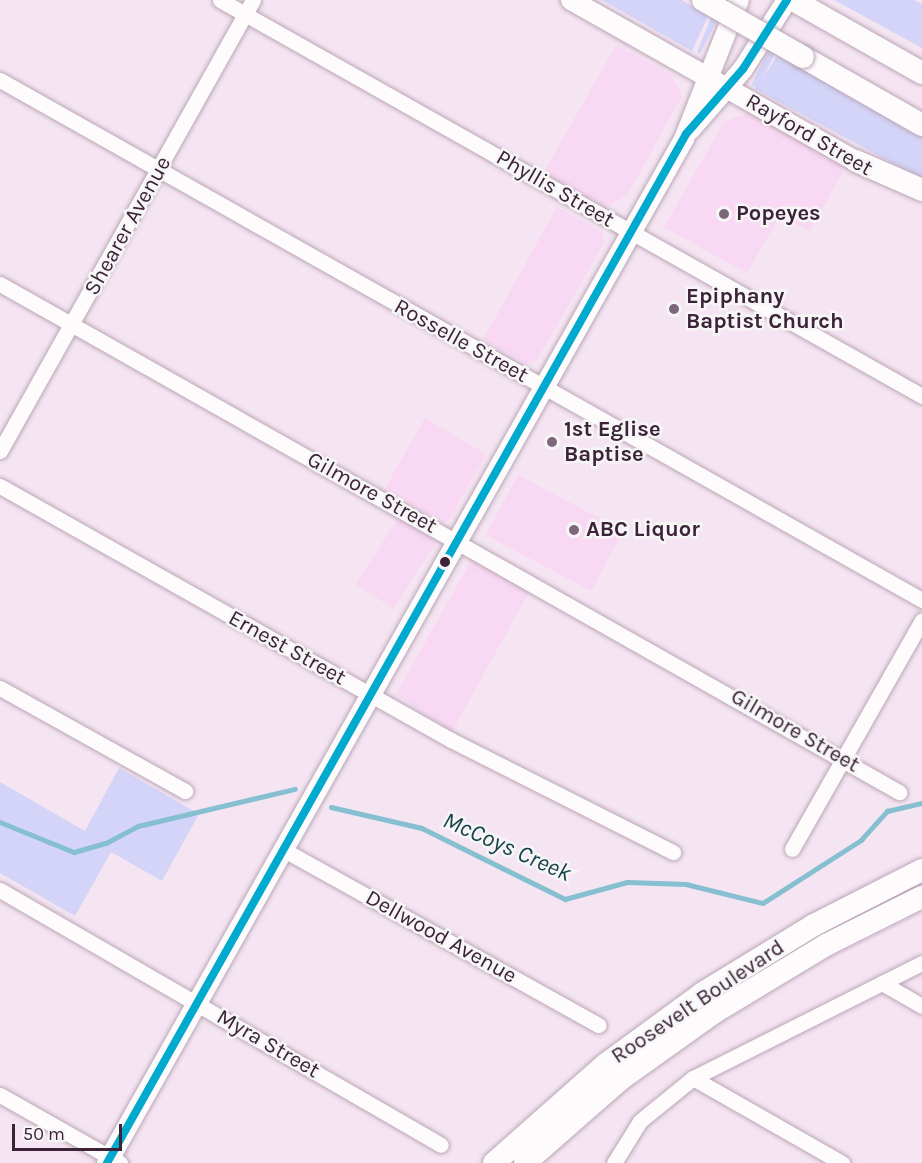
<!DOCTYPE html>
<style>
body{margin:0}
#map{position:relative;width:922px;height:1163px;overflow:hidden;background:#f5e5f2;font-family:Karla,sans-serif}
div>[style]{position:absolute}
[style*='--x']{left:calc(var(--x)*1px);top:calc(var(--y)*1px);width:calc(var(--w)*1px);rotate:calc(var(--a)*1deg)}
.built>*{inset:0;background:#f8d8f2;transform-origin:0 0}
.green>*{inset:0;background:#d3d4f8;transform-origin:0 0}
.stream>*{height:4.5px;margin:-2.25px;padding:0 2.25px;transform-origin:2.25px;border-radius:2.25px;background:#85bfd0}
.roads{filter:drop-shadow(0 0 2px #baa6b7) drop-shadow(0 0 2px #baa6b7)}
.minor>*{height:15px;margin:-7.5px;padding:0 7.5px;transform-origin:7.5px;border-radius:7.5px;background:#fefbfd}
.major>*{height:20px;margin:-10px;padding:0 10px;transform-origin:10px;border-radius:10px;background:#fefbfd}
.highway>*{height:22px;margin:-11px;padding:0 11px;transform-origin:11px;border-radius:11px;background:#fefbfd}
.bridges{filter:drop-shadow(0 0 2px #baa6b7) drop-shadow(0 0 2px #baa6b7)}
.highway-bridge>*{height:22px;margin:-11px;padding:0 11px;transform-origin:11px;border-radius:11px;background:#fefbfd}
.bus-1>*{height:8px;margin:-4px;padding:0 4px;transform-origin:4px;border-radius:4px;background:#00a9ce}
.dots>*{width:16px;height:16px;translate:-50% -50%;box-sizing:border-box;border:3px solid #f6f6f6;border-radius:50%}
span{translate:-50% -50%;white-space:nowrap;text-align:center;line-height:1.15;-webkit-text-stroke:5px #f6f6f6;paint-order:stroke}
.street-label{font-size:22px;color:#3d2339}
.poi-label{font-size:22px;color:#3d2339;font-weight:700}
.left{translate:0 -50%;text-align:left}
.water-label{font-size:24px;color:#19424b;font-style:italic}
.scale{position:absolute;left:12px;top:1124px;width:110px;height:27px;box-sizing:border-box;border:3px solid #3d2339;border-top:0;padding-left:8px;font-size:18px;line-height:21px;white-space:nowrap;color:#3d2339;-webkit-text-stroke:4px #f6f6f6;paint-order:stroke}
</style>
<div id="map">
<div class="built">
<div style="clip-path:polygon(616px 45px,671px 75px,682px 96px,628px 194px,606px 207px,544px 172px)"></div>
<div style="clip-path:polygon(751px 112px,845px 168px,810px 231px,780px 216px,747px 273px,664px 227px,724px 122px)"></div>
<div style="clip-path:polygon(557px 207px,602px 232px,604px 243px,537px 360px,527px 364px,483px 340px)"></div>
<div style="clip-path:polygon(425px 418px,486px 454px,449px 520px,442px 522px,384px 490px)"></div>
<div style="left:518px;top:475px;width:119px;height:68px;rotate:28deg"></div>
<div style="left:399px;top:517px;width:45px;height:80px;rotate:33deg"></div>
<div style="clip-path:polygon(477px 562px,529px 592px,452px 732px,396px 694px,470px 563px)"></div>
</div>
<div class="green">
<div style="clip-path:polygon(602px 0,682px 0,708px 16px,692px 51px)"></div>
<div style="clip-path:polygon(834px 0,914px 0,922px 4px,922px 48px)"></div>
<div style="clip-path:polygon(711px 17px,717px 20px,700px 54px,697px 52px)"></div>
<div style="left:769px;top:50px;width:7px;height:39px;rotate:27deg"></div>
<div style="clip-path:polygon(778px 55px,922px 134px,922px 179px,755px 89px)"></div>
<div style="clip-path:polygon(119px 768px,199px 814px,162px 881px,111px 852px,75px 916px,0 873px,0 782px,85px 831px)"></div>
</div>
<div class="stream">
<div style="--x:331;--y:807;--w:93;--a:13"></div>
<div style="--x:422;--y:828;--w:160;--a:26.4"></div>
<div style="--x:565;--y:899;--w:64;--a:-15.3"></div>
<div style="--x:627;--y:882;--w:59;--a:1.9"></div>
<div style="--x:686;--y:884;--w:79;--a:13.9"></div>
<div style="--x:763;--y:903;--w:117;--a:-32.7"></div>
<div style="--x:861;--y:840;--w:39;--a:-48"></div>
<div style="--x:887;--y:811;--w:36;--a:-13"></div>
<div style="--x:0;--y:822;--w:80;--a:22.1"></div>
<div style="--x:74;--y:852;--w:33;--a:-16"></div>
<div style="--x:106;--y:843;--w:36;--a:-28"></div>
<div style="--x:138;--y:826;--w:161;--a:-13.3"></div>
</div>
<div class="roads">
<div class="minor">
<div style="--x:220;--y:0;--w:806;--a:29.43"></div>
<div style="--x:0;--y:80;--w:1059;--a:29.42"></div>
<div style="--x:0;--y:284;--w:1033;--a:29.47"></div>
<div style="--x:0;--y:451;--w:517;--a:-60.71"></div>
<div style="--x:0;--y:486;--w:518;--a:29.39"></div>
<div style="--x:451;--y:740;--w:249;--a:26.8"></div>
<div style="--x:0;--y:688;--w:212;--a:29.1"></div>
<div style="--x:792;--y:849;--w:263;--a:-60.4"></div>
<div style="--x:284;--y:850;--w:360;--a:29.1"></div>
<div style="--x:0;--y:890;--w:509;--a:30.04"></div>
<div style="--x:882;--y:983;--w:46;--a:29.9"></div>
<div style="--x:693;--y:1078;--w:172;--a:29.7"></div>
<div style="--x:0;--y:1095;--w:138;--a:29.5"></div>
<div style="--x:614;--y:1163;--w:49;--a:-58.2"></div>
<div style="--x:640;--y:1121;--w:68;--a:-39.1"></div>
<div style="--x:693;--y:1078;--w:256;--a:-26.7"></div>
</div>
<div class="major">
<div style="--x:571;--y:0;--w:327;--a:29.5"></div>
<div style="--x:690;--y:130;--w:81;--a:-49"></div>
<div style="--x:743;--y:69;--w:82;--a:-57.5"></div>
<div style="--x:107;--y:1163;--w:1175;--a:-60.6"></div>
<div style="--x:684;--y:139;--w:149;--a:-68.4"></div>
</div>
<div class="highway">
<div style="--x:793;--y:0;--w:148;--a:29.5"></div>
<div style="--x:803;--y:57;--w:137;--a:29.7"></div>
<div style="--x:856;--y:161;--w:72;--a:23.7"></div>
<div style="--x:494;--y:1163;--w:149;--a:-41.5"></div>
<div style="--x:606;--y:1064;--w:120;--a:-36.2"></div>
<div style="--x:703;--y:993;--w:130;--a:-31.5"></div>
<div style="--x:814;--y:925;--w:121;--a:-27"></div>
<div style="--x:525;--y:1163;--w:128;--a:-41.2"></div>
<div style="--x:621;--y:1079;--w:115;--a:-35.5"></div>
<div style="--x:715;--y:1012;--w:130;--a:-31.1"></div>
<div style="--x:826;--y:945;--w:107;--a:-26.6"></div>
</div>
</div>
<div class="bridges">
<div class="highway-bridge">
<div style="--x:703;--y:0;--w:115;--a:29.7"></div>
</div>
</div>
<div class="bus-1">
<div style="--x:107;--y:1163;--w:1181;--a:-60.63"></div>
<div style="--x:686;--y:134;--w:86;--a:-48.8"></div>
<div style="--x:743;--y:69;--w:82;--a:-57.5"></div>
</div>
<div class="dots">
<div style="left:724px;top:214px;background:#7d677a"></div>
<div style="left:674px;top:309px;background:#7d677a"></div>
<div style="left:552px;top:442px;background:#7d677a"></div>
<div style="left:574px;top:530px;background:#7d677a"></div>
<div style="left:445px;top:562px;background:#3d2339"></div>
</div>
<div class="street-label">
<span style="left:809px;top:135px;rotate:30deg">Rayford Street</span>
<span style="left:555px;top:189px;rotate:30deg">Phyllis Street</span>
<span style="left:128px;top:226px;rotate:-61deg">Shearer Avenue</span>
<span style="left:461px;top:341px;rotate:29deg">Rosselle Street</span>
<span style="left:372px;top:493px;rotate:29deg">Gilmore Street</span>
<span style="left:287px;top:648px;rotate:29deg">Ernest Street</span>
<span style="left:795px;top:731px;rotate:30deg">Gilmore Street</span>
<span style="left:441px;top:937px;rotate:29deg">Dellwood Avenue</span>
<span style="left:698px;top:1002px;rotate:-34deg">Roosevelt Boulevard</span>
<span style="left:268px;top:1044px;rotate:30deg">Myra Street</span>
</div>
<div class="poi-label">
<span class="left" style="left:736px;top:214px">Popeyes</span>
<span class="left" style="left:686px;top:309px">Epiphany<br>Baptist Church</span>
<span class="left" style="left:564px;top:442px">1st Eglise<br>Baptise</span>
<span class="left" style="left:586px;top:530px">ABC Liquor</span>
</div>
<div class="water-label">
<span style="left:507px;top:847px;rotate:24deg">McCoys Creek</span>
</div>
<div class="scale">50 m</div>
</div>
